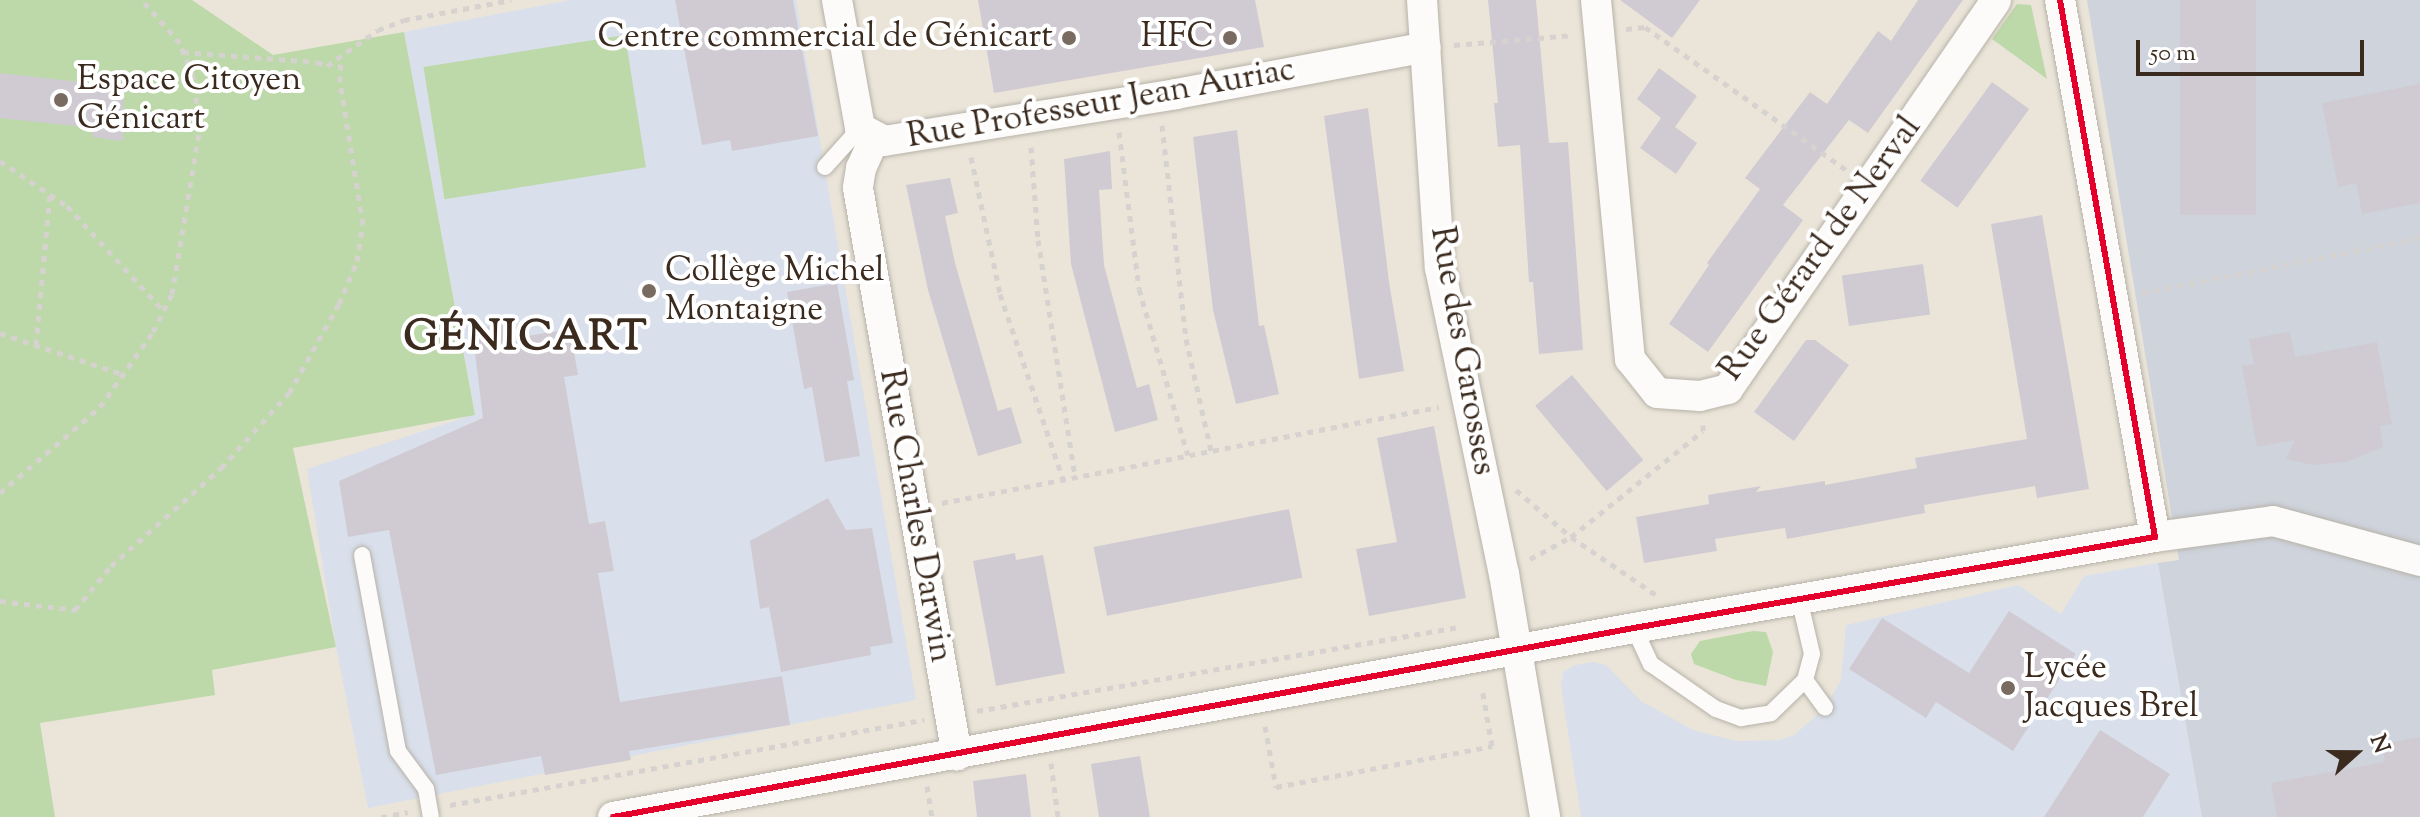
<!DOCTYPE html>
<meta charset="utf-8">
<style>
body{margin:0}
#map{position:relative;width:2420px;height:817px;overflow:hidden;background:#ebe5d9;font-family:"Sorts Mill Goudy",serif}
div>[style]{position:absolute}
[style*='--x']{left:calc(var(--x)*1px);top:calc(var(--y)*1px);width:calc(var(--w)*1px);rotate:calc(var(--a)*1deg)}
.built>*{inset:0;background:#d9e0eb}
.industrial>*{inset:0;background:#ced3dc}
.green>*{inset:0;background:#bdd8a9;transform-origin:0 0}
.building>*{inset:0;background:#d0cbd2;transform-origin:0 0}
.path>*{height:5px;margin-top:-2.5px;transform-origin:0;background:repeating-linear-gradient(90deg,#d5d2cf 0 6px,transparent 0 12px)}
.roads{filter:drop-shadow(0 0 2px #b7b2a9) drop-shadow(0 0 2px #b7b2a9)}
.lane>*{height:16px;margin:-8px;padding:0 8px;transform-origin:8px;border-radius:8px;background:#fcfbf9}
.street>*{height:30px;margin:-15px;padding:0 15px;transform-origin:15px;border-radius:15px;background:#fcfbf9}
.bus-1>*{height:6px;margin:-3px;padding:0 3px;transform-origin:3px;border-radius:3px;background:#e4002b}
.dots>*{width:22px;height:22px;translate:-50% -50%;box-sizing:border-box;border:4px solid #fff;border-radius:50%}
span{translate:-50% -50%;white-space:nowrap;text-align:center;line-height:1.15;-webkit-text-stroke:8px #fff;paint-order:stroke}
.poi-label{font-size:34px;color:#3b2a1e}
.right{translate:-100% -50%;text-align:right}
.left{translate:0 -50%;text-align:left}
.street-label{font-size:34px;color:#3b2a1e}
.district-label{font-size:42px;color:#3b2a1e;font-weight:700;letter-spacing:2px}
.north{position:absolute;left:2316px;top:713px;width:80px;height:80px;-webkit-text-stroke:6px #fff;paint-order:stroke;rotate:69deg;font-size:22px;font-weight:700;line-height:32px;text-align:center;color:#3b2a1e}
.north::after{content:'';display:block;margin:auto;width:28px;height:36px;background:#3b2a1e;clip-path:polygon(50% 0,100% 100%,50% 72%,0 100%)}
.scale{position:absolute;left:2136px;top:40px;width:228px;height:36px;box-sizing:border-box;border:4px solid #3b2a1e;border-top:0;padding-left:10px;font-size:24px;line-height:28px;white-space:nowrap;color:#3b2a1e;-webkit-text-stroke:6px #fff;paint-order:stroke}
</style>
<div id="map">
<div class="built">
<div style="clip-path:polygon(570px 0,796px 0,916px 700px,368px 808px,336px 647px,307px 469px,475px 414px,404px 32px)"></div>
<div style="clip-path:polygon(2158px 563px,2202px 817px,1581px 817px,1561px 687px,1563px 672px,1575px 665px,1593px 662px,1606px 665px,1641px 701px,1693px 730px,1736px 741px,1780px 740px,1794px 735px,1825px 708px,1841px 680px,1846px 625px,2018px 585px,2061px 614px,2084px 576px)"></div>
</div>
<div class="industrial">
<div style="clip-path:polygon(2087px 0,2420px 0,2420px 817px,2202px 817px,2158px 563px,2179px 560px)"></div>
</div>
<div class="green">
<div style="clip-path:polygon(0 0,192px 0,273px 55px,404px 32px,475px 415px,293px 448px,336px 647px,212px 670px,215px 695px,40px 723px,55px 817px,0 817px)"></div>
<div style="clip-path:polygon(2017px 4px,2031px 5px,2047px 79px,1992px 39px)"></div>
<div style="left:625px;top:35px;width:134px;height:204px;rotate:81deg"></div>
<div style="clip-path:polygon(1753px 631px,1766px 632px,1773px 652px,1766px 686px,1736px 680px,1694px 664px,1691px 654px,1700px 641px)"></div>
</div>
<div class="building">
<div style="clip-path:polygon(675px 0,793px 0,818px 136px,732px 151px,730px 140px,702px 145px)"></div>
<div style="clip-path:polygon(978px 0,1255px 0,1264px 47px,994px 93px)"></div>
<div style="clip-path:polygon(1488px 0,1536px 0,1549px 143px,1568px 142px,1583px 350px,1539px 354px,1533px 282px,1529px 282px,1520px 145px,1498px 147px,1494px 103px,1498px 103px)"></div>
<div style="clip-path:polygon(1620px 0,1700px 0,1672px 38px)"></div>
<div style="clip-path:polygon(1918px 0,1963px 0,1868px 133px,1849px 120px,1783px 205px,1803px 220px,1708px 352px,1669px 324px,1709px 265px,1707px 263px,1760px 189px,1745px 178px,1810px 92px,1827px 104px,1878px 31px,1891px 41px)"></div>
<div style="left:2180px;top:0;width:76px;height:215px"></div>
<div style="clip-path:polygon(1659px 68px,1697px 96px,1675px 127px,1697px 143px,1676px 174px,1640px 148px,1661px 118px,1637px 99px)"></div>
<div style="clip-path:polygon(0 73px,124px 87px,123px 141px,92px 137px,93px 128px,0 118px)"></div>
<div style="left:1992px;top:82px;width:46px;height:122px;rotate:36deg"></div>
<div style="clip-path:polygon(2420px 84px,2420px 203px,2362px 214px,2356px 183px,2338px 187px,2322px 103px)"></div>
<div style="clip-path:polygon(1368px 108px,1389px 282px,1404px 371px,1359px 379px,1324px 116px)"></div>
<div style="clip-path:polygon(1237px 130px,1259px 326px,1264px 325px,1279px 394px,1236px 404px,1213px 310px,1193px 137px)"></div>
<div style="clip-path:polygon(1110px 151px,1112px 189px,1099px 190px,1104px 265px,1137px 388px,1149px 384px,1158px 420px,1115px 432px,1071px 264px,1064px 159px)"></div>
<div style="clip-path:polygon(950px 178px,958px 213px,945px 216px,955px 263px,998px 411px,1011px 407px,1022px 443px,978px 456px,928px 290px,906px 185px)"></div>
<div style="clip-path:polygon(2042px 215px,2089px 489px,2037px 498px,2035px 486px,1924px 505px,1925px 513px,1787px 539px,1785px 528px,1715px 539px,1717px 551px,1644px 563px,1636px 517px,1709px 504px,1708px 495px,1761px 486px,1756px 492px,1825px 481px,1825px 485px,1917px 468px,1915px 458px,2027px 439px,1991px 224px)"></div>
<div style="left:1923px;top:264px;width:51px;height:82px;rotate:82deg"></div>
<div style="clip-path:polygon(837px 283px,854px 380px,847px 381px,860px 456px,825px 462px,812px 387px,804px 389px,787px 292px)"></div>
<div style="clip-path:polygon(512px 323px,515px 338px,570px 329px,578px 375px,564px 377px,589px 524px,605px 521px,614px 571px,598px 573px,620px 702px,782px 676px,790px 725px,629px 751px,631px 760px,545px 775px,541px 756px,436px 775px,389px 530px,348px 537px,339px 481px,483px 418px,472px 329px)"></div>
<div style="clip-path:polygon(2290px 332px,2295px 357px,2377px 342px,2392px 424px,2380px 426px,2383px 447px,2346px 462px,2313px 465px,2286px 459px,2295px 440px,2257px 447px,2242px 366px,2254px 364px,2249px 339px)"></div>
<div style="clip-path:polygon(1806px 340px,1815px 340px,1849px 365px,1794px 441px,1754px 412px)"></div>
<div style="left:1572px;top:375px;width:111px;height:48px;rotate:50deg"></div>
<div style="clip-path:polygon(1434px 426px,1466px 598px,1369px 616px,1356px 549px,1397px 542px,1377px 438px)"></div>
<div style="clip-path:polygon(828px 498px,846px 530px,872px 528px,893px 643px,870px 647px,871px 655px,781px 672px,769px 607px,760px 609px,750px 541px)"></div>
<div style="left:1289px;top:509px;width:70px;height:199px;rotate:79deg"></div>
<div style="clip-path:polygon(1015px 553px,1016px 560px,1043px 555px,1065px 673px,996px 686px,973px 561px)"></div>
<div style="clip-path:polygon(2009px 611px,2076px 654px,2013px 751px,1936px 702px,1926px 718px,1849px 669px,1882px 618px,1969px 673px)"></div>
<div style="clip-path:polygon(2100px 730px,2170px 774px,2143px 817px,2044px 817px)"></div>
<div style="clip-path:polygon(2420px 737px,2420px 817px,2277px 817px,2271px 783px,2385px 762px,2382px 744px)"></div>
<div style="clip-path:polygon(1140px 756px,1150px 817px,1099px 817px,1091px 764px)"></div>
<div style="clip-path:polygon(1026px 774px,1031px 817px,977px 817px,973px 781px)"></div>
</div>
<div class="path">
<div style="--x:1626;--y:29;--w:19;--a:-6"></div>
<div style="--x:1645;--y:27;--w:247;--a:35.4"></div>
<div style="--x:1454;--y:45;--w:118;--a:-4.8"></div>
<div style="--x:183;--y:52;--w:134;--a:4.3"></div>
<div style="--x:317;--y:62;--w:11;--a:22"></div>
<div style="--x:327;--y:66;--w:62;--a:-35.2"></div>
<div style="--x:378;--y:30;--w:28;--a:-21"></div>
<div style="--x:404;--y:20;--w:109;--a:-10.6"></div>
<div style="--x:1162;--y:125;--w:215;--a:83.6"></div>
<div style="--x:1186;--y:339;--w:115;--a:77.4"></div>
<div style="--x:1119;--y:132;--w:158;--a:82.7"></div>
<div style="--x:1139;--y:289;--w:173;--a:73.6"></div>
<div style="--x:1031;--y:147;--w:93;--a:85.7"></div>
<div style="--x:1038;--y:240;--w:240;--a:81.1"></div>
<div style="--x:971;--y:157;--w:140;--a:78"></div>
<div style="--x:1000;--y:294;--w:195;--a:71.2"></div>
<div style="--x:0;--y:161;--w:81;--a:33.9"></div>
<div style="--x:67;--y:206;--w:143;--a:47.3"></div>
<div style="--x:2142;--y:293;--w:283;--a:-11.2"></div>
<div style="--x:0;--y:333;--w:132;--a:18.6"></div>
<div style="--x:36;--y:345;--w:151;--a:-84.7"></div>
<div style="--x:1516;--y:490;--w:72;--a:40.5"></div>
<div style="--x:1571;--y:537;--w:102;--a:34.2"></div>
<div style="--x:0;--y:493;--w:132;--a:-40.7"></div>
<div style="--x:100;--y:407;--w:92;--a:-54.8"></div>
<div style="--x:153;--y:332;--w:42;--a:-63.4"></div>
<div style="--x:172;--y:294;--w:169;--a:-80.5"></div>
<div style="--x:200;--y:127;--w:51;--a:-97.8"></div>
<div style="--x:193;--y:76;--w:35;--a:-112"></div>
<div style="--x:180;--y:43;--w:57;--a:-131.5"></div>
<div style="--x:942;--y:503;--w:506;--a:-10.93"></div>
<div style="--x:1530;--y:559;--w:47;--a:-28.2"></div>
<div style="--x:1571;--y:537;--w:169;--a:-38.8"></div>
<div style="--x:1703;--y:431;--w:6;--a:-90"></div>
<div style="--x:0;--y:601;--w:76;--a:6.8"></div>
<div style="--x:75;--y:610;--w:57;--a:-50.7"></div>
<div style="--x:111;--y:566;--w:147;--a:-41.7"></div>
<div style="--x:221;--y:468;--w:101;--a:-47.8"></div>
<div style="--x:289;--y:393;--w:102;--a:-60.7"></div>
<div style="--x:339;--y:304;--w:47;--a:-67.3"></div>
<div style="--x:357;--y:261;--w:37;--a:-81"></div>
<div style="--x:363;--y:224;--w:144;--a:-99.2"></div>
<div style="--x:340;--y:82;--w:25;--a:-88"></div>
<div style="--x:977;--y:711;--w:486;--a:-9.9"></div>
<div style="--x:1265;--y:726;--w:62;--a:79.8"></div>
<div style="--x:1276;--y:787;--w:220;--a:-10.7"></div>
<div style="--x:1492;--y:746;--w:59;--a:-99.8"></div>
<div style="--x:1051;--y:763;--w:54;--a:82.6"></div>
<div style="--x:927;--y:786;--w:31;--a:81"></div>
<div style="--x:450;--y:805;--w:482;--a:-10.2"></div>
<div style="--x:393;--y:815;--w:15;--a:-11"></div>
<div style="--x:381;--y:817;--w:13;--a:-4"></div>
</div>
<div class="roads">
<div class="lane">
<div style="--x:825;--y:167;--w:52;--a:-48.1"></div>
<div style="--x:362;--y:555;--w:199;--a:79.6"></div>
<div style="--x:398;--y:751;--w:47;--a:53.6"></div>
<div style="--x:426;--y:789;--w:28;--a:80"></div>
<div style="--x:1634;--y:628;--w:40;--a:65"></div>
<div style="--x:1651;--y:664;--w:79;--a:34.7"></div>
<div style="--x:1716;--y:709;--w:27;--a:20"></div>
<div style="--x:1741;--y:718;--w:30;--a:-9"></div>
<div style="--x:1771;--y:713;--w:47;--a:-44.1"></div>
<div style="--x:1805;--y:680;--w:27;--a:-75"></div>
<div style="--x:1812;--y:654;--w:57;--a:-103.1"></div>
<div style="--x:1805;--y:680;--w:34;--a:54"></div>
</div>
<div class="street">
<div style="--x:837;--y:0;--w:130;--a:79.8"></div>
<div style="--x:860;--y:128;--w:27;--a:28"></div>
<div style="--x:884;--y:141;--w:296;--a:-9.1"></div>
<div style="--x:1176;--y:94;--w:254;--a:-10.6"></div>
<div style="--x:1422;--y:0;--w:269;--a:86.2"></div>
<div style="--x:1440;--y:268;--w:313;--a:78.2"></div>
<div style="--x:1504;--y:574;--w:246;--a:80.4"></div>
<div style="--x:1596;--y:0;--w:361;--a:84.6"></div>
<div style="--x:1630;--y:359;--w:43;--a:51.5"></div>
<div style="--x:1657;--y:393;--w:43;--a:4"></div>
<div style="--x:1700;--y:396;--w:29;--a:-14"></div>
<div style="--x:1728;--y:389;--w:472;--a:-55.4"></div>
<div style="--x:875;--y:137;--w:34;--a:114"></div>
<div style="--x:861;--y:168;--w:20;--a:99"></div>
<div style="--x:858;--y:188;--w:576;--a:80.1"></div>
<div style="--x:2155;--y:537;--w:119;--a:-7.7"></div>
<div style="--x:2273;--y:521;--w:152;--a:15.2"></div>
<div style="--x:613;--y:817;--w:1038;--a:-10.49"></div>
<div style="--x:1634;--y:628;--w:529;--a:-9.91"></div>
<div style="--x:2155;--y:537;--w:545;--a:-100.03"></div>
</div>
</div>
<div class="bus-1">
<div style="--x:613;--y:817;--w:1038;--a:-10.49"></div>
<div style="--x:1634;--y:628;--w:529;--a:-9.91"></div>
<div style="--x:2155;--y:537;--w:545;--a:-100.03"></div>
</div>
<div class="dots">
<div style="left:1069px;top:38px;background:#796b5f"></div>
<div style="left:1230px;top:38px;background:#796b5f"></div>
<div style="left:61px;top:100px;background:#796b5f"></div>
<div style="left:649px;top:291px;background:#796b5f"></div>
<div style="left:2008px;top:688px;background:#796b5f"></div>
</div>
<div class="poi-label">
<span class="right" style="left:1053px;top:38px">Centre commercial de Génicart</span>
<span class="right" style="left:1214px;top:38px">HFC</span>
<span class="left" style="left:77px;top:100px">Espace Citoyen<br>Génicart</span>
<span class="left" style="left:665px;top:291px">Collège Michel<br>Montaigne</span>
<span class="left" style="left:2024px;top:688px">Lycée<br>Jacques Brel</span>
</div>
<div class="street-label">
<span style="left:1101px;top:104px;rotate:-10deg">Rue Professeur Jean Auriac</span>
<span style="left:1821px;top:249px;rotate:-54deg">Rue Gérard de Nerval</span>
<span style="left:1462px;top:351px;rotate:80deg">Rue des Garosses</span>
<span style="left:915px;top:516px;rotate:80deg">Rue Charles Darwin</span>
</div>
<div class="district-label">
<span style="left:526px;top:339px">GÉNICART</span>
</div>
<div class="north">N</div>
<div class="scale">50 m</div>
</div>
